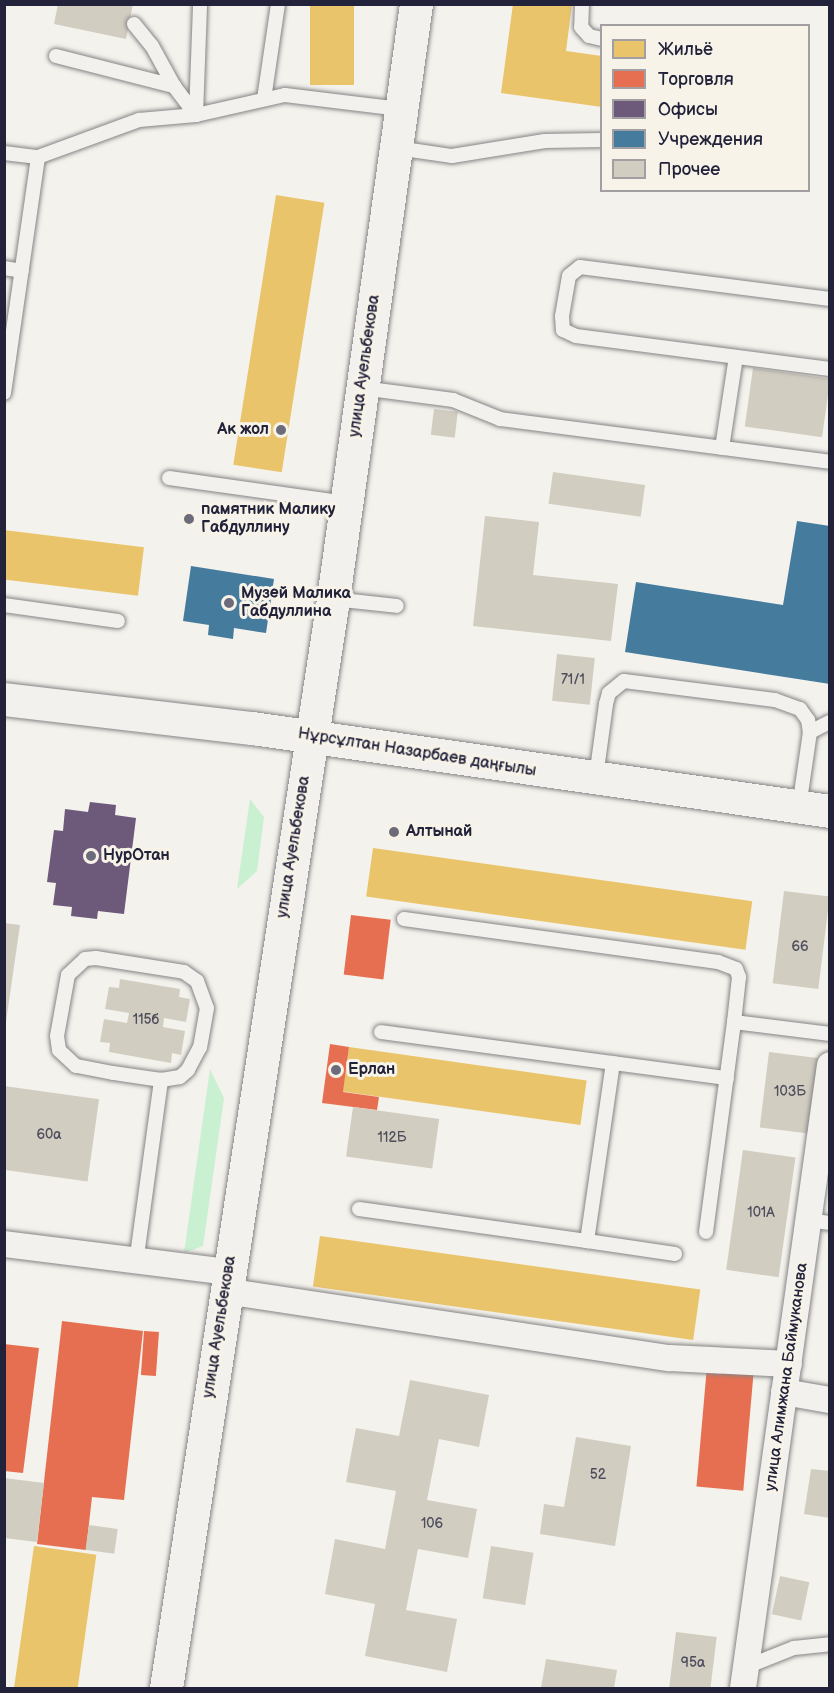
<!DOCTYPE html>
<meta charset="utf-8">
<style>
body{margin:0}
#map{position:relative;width:834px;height:1693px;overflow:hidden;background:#f4f2ec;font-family:"Balsamiq Sans",sans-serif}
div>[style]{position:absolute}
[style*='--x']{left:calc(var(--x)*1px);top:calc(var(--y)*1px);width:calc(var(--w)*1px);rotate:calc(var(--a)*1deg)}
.green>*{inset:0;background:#caf0d2}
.homes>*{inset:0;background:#e9c46a;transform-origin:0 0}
.shops>*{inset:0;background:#e76f51;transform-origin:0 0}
.offices>*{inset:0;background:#6d597a}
.public>*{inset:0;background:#457b9d}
.building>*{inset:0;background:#d2cdc1;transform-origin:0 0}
.roads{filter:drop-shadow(0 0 2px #858486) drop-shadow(0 0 2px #858486)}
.service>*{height:14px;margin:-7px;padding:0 7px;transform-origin:7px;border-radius:7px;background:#f2f1ed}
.minor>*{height:26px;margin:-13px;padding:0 13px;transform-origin:13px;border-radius:13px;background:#f2f1ed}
.tertiary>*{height:33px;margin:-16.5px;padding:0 16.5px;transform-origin:16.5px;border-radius:16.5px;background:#f2f1ed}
.trunk>*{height:33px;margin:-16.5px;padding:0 16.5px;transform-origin:16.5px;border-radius:16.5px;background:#f2f1ed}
.dots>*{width:16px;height:16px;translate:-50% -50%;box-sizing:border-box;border:3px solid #f7f3e8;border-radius:50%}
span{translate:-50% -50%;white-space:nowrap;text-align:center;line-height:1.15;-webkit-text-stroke:6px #f7f3e8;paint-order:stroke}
.number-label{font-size:14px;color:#4e4d5c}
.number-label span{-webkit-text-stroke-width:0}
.street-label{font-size:16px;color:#22223b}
.poi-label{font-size:16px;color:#22223b;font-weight:700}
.right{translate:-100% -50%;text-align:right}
.left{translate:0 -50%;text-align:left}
.frame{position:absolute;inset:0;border:6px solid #22223b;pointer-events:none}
.legend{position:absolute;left:600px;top:24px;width:210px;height:168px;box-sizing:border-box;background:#f7f3e8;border:2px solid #a29fa3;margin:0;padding:8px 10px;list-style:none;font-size:18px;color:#22223b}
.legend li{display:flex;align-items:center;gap:12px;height:30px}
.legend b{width:30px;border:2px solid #a29fa3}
</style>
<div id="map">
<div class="green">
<div style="clip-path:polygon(250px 799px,264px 817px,257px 871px,237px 889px)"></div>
<div style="clip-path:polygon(210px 1069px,224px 1098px,203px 1246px,184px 1253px)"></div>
</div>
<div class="homes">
<div style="left:310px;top:4px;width:44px;height:81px"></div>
<div style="clip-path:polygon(513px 4px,572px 4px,566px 51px,602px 56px,602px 107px,501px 93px)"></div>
<div style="left:276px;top:195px;width:49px;height:273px;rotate:9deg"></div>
<div style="left:4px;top:530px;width:141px;height:49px;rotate:7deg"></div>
<div style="left:373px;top:848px;width:383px;height:49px;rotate:8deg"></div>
<div style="left:349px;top:1047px;width:240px;height:45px;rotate:8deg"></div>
<div style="left:320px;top:1236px;width:384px;height:51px;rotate:8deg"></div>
<div style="left:34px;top:1546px;width:63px;height:143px;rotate:8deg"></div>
</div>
<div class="shops">
<div style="left:351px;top:915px;width:40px;height:60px;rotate:7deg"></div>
<div style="clip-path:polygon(330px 1044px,349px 1047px,343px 1092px,379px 1097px,377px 1110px,322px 1103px)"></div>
<div style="clip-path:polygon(62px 1321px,143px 1331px,124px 1500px,92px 1497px,86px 1550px,37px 1544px)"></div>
<div style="left:144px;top:1331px;width:15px;height:44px;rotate:4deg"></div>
<div style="clip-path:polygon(4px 1344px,39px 1348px,23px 1473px,4px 1471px)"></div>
<div style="left:707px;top:1366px;width:47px;height:121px;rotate:5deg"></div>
</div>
<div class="offices">
<div style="clip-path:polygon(90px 802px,116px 805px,115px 815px,136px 818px,124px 914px,98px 911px,97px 919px,71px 916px,72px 907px,53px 905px,56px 883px,47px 882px,54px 830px,63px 831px,65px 809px,88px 812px)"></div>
</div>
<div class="public">
<div style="clip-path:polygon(797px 521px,830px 526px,830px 684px,625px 652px,636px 582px,783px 605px)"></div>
<div style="clip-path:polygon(191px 566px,274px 579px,266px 633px,234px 628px,233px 639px,208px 635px,209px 625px,183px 621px)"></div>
</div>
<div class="building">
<div style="clip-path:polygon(58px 4px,133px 4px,126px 39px,54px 24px)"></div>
<div style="left:753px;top:368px;width:78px;height:59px;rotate:8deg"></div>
<div style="left:434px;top:409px;width:24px;height:26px;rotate:7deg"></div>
<div style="left:553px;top:472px;width:93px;height:32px;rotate:8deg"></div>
<div style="clip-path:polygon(485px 516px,539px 522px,533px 575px,618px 584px,611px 641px,473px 626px)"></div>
<div style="left:557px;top:654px;width:38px;height:47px;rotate:6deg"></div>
<div style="left:784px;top:891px;width:46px;height:93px;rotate:7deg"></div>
<div style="clip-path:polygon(4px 923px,20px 925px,6px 1022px,4px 1021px)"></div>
<div style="clip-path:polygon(120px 979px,180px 989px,179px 997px,190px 999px,186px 1022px,164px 1018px,163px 1027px,185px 1031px,181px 1055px,172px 1053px,171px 1063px,109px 1052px,110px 1043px,100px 1042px,104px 1019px,127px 1023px,129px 1013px,105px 1009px,109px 987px,119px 988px)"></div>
<div style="left:769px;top:1052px;width:51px;height:76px;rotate:7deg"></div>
<div style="left:4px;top:1086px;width:96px;height:83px;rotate:8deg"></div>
<div style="left:353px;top:1107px;width:87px;height:50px;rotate:8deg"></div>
<div style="left:743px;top:1150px;width:53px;height:121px;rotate:8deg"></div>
<div style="clip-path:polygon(410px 1380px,489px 1395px,479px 1447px,439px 1439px,427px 1500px,477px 1509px,468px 1558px,418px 1549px,406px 1610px,457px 1619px,447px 1672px,365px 1656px,375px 1604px,325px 1594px,335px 1539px,385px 1549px,396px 1491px,346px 1482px,356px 1428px,399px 1436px)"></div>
<div style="clip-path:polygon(576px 1437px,631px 1446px,615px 1546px,540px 1534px,544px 1504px,564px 1507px)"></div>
<div style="clip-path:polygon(811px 1469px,830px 1471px,830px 1518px,804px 1514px)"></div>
<div style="clip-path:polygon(4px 1478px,44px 1483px,37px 1542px,4px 1538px)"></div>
<div style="left:89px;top:1525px;width:29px;height:25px;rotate:8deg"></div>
<div style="left:491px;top:1546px;width:43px;height:53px;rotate:9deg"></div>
<div style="left:780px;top:1576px;width:30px;height:39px;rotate:12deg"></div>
<div style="left:676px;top:1632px;width:41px;height:57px;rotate:7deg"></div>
<div style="clip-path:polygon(546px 1659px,617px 1670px,614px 1688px,541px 1688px)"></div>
</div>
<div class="roads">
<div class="service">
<div style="--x:582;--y:4;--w:23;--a:92"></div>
<div style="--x:581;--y:27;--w:12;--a:48"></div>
<div style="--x:589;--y:36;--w:13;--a:13"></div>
<div style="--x:134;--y:24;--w:28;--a:51"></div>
<div style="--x:152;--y:46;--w:46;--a:61.2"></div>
<div style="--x:56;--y:56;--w:122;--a:14.3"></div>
<div style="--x:174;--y:86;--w:36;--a:53"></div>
<div style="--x:196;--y:115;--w:111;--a:-87.9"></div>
<div style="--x:264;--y:99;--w:96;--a:-81.6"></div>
<div style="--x:397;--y:148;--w:56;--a:8.3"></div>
<div style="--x:452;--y:156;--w:94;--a:-9.2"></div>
<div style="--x:545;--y:141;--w:57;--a:-1"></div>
<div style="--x:4;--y:153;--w:34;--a:7"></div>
<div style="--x:4;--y:268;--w:18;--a:9"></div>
<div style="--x:830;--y:299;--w:252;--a:-172.7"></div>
<div style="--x:580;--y:267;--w:14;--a:141"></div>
<div style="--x:569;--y:276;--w:41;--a:99.9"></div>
<div style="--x:562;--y:316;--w:14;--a:86"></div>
<div style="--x:563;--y:330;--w:14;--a:25"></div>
<div style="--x:576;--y:336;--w:256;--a:7.4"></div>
<div style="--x:362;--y:388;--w:92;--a:7.5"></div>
<div style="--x:453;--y:400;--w:51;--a:22"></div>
<div style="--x:500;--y:419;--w:333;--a:7.4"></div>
<div style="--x:4;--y:393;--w:238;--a:-81.8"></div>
<div style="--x:38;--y:157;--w:108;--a:-20.1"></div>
<div style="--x:139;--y:120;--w:57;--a:-5"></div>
<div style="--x:196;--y:115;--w:91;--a:-12.7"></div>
<div style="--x:285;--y:95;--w:116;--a:6.9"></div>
<div style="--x:722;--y:448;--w:92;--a:-81.3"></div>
<div style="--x:169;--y:478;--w:179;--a:8"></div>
<div style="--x:333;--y:599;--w:64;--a:6.2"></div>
<div style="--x:4;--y:605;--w:115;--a:8"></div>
<div style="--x:810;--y:732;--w:22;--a:-27"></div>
<div style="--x:596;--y:777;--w:74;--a:-82.2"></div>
<div style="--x:606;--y:704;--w:11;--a:-75"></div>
<div style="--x:609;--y:693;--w:19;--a:-39"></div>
<div style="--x:624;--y:681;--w:152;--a:7.2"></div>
<div style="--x:775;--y:700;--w:27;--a:20"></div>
<div style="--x:800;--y:709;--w:14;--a:54"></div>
<div style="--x:808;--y:720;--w:12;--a:81"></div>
<div style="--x:810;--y:732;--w:76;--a:98.3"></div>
<div style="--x:404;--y:919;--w:317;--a:7.8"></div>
<div style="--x:718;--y:962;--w:19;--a:21"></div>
<div style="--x:736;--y:969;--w:9;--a:69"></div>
<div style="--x:739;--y:977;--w:45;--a:96.3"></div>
<div style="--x:734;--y:1022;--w:97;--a:7.1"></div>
<div style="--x:96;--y:958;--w:89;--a:9"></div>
<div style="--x:184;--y:972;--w:16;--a:35"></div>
<div style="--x:197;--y:981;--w:29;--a:70"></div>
<div style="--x:207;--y:1008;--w:40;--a:100"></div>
<div style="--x:200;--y:1047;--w:26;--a:118"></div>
<div style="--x:188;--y:1070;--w:11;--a:139"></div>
<div style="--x:180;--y:1077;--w:19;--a:171"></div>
<div style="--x:161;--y:1080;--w:49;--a:-171.7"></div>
<div style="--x:113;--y:1073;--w:38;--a:-169"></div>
<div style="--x:76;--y:1066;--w:23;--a:-137"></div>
<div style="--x:59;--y:1050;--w:14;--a:-98"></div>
<div style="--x:57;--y:1036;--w:62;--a:-79.8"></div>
<div style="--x:68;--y:975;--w:23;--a:-43"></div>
<div style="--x:85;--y:959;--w:11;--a:-5"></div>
<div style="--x:381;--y:1032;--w:349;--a:7.6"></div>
<div style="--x:359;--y:1209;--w:230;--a:8"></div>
<div style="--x:587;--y:1241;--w:180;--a:-81.7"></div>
<div style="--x:810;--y:1220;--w:20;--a:9"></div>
<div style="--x:706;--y:1232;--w:212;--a:-82.4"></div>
<div style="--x:587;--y:1241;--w:89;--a:8.4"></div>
<div style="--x:136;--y:1263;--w:185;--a:-82.2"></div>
<div style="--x:746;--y:1667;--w:52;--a:-21.6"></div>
<div style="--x:794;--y:1648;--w:36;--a:-6"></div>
</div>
<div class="minor">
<div style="--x:4;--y:1244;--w:226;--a:7.1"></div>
<div style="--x:225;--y:1291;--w:450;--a:8.6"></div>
<div style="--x:670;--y:1358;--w:119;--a:2.9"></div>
<div style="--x:784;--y:1392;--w:47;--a:9.9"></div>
<div style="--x:743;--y:1688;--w:629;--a:-82.05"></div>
</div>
<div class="tertiary">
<div style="--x:166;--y:1688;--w:1102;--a:-81.28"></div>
<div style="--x:333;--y:599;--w:601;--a:-82.06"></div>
</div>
<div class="trunk">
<div style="--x:4;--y:699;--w:250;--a:6.7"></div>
<div style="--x:252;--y:728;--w:584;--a:8.17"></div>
</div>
</div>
<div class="dots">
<div style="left:281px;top:430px;background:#6c6b79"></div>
<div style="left:189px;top:519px;background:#6c6b79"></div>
<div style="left:229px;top:603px;background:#6c6b79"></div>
<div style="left:394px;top:832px;background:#6c6b79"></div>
<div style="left:91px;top:856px;background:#6c6b79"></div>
<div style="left:336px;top:1070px;background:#6c6b79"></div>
</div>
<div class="number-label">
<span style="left:573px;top:680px">71/1</span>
<span style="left:800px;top:947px">66</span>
<span style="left:146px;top:1020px">115б</span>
<span style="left:790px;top:1092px">103Б</span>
<span style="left:49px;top:1135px">60а</span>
<span style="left:392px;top:1138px">112Б</span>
<span style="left:761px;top:1213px">101А</span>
<span style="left:598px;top:1475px">52</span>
<span style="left:432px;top:1524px">106</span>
<span style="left:693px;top:1663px">95а</span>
</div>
<div class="street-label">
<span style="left:365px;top:366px;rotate:-82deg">улица Ауельбекова</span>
<span style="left:417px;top:753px;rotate:9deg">Нұрсұлтан Назарбаев даңғылы</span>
<span style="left:294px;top:847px;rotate:-81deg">улица Ауельбекова</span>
<span style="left:220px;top:1327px;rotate:-81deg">улица Ауельбекова</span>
<span style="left:787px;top:1377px;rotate:-82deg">улица Алимжана Баймуканова</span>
</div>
<div class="poi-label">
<span class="right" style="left:269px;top:430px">Ак жол</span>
<span class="left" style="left:201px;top:519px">памятник Малику<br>Габдуллину</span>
<span class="left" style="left:241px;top:603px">Музей Малика<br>Габдуллина</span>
<span class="left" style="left:406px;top:832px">Алтынай</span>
<span class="left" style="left:103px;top:856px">НурОтан</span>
<span class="left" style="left:348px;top:1070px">Ерлан</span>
</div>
<div class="frame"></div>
<ul class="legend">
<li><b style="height:16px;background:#e9c46a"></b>Жильё</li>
<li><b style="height:16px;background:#e76f51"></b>Торговля</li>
<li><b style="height:16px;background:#6d597a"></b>Офисы</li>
<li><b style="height:16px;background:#457b9d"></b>Учреждения</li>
<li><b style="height:16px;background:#d2cdc1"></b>Прочее</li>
</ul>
</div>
